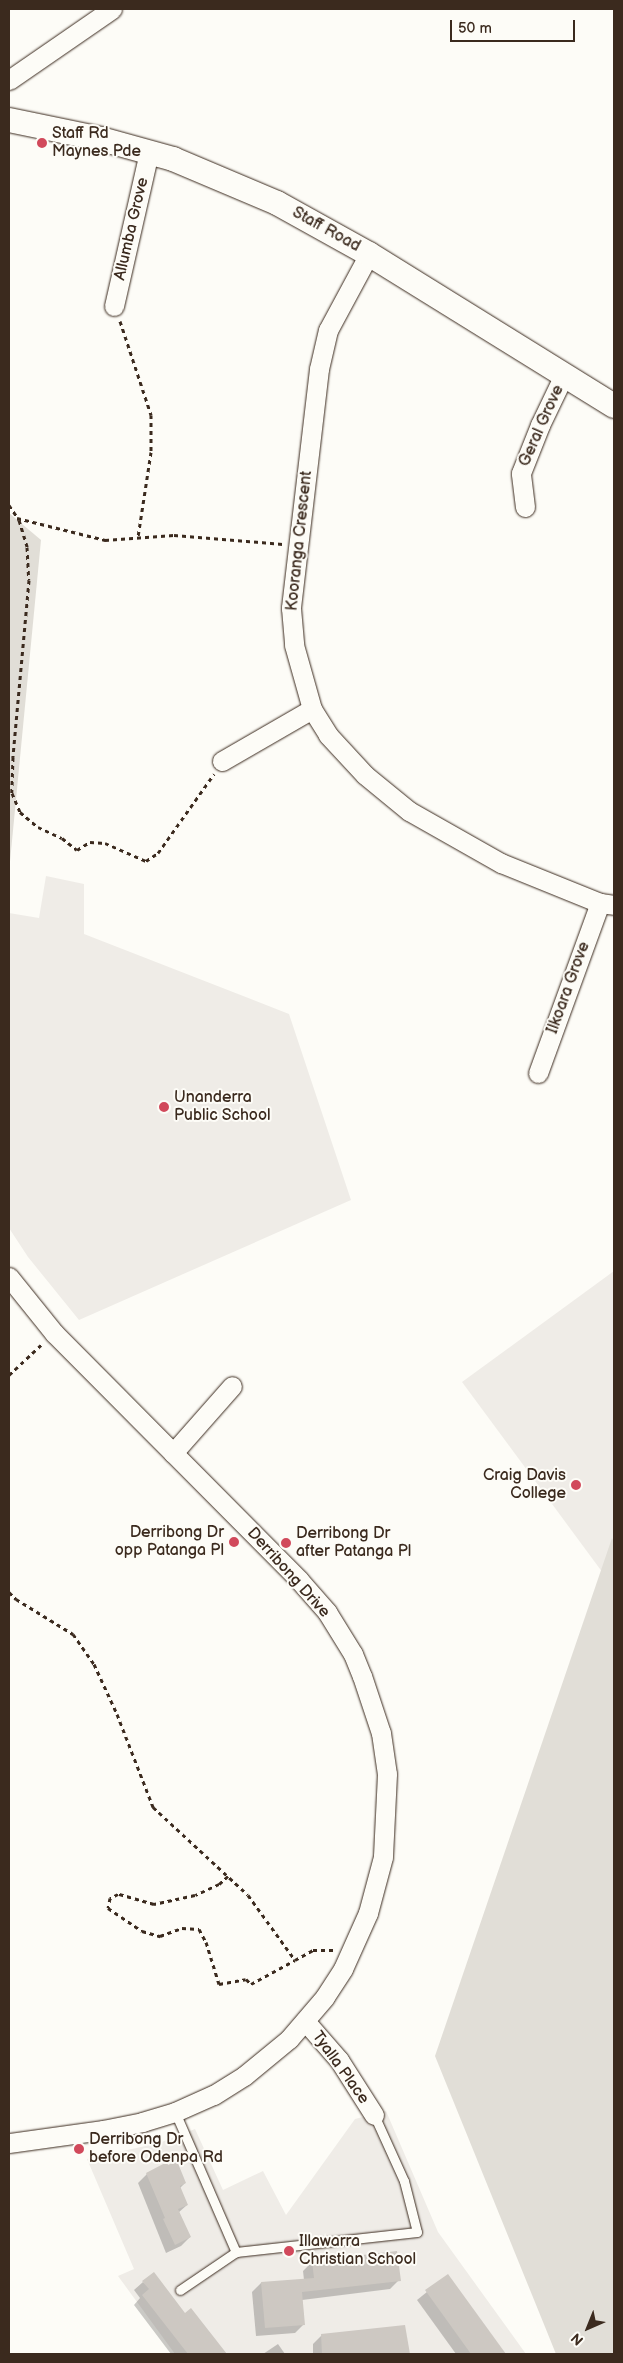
<!DOCTYPE html>
<style>
body{margin:0}
#map{position:relative;width:623px;height:2363px;overflow:hidden;background:#fdfcf7;font-family:"Balsamiq Sans",sans-serif}
div>[style]{position:absolute}
[style*='--x']{left:calc(var(--x)*1px);top:calc(var(--y)*1px);width:calc(var(--w)*1px);rotate:calc(var(--a)*1deg)}
.built>*{inset:0;background:#efece7}
.green>*{inset:0;background:#e1ded7}
.shadow>*{inset:0;background:#0003}
.building>*{inset:0;background:#cdc8c2}
.path>*{height:3px;margin-top:-1.5px;transform-origin:0;background:repeating-linear-gradient(90deg,#3b2a1e 0 4px,transparent 0 8px)}
.roads{filter:drop-shadow(0 0 1px #3b2a1e) drop-shadow(0 0 1px #3b2a1e)}
.service>*{height:9px;margin:-4.5px;padding:0 4.5px;transform-origin:4.5px;border-radius:4.5px;background:#fdfcf7}
.minor>*{height:19px;margin:-9.5px;padding:0 9.5px;transform-origin:9.5px;border-radius:9.5px;background:#fdfcf7}
.tertiary>*{height:24px;margin:-12px;padding:0 12px;transform-origin:12px;border-radius:12px;background:#fdfcf7}
.dots>*{width:14px;height:14px;translate:-50% -50%;box-sizing:border-box;border:2px solid #fdfcf7;border-radius:50%}
span{translate:-50% -50%;white-space:nowrap;text-align:center;line-height:1.15;-webkit-text-stroke:4px #fdfcf7;paint-order:stroke}
.poi-label{font-size:16px;color:#3b2a1e}
.left{translate:0 -50%;text-align:left}
.right{translate:-100% -50%;text-align:right}
.street-label{font-size:16px;color:#3b2a1e}
.frame{position:absolute;inset:0;border:10px solid #3b2a1e;pointer-events:none}
.north{position:absolute;left:563px;top:2303px;width:50px;height:50px;-webkit-text-stroke:4px #fdfcf7;paint-order:stroke;rotate:224deg;font-size:14px;font-weight:700;line-height:20px;text-align:center;color:#3b2a1e}
.north::after{content:'';display:block;margin:auto;width:18px;height:22px;background:#3b2a1e;clip-path:polygon(50% 0,100% 100%,50% 72%,0 100%)}
.scale{position:absolute;left:450px;top:20px;width:125px;height:22px;box-sizing:border-box;border:2px solid #3b2a1e;border-top:0;padding-left:6px;font-size:15px;line-height:18px;white-space:nowrap;color:#3b2a1e;-webkit-text-stroke:4px #fdfcf7;paint-order:stroke}
</style>
<div id="map">
<div class="built">
<div style="clip-path:polygon(46px 876px,84px 884px,84px 934px,289px 1014px,351px 1200px,79px 1320px,28px 1257px,9px 1228px,9px 913px,39px 918px)"></div>
<div style="clip-path:polygon(614px 1271px,614px 1588px,462px 1382px)"></div>
<div style="clip-path:polygon(386px 2111px,438px 2232px,526px 2354px,175px 2354px,118px 2276px,134px 2269px,87px 2159px,159px 2143px,195px 2129px,223px 2190px,263px 2171px,286px 2215px,355px 2119px)"></div>
</div>
<div class="green">
<div style="clip-path:polygon(9px 513px,41px 540px,9px 872px)"></div>
<div style="clip-path:polygon(612px 1538px,614px 1542px,614px 2354px,556px 2354px,435px 2056px)"></div>
</div>
<div class="shadow">
<div style="clip-path:polygon(147px 2174px,185px 2183px,180px 2188px,187px 2205px,178px 2213px,190px 2237px,181px 2246px,166px 2253px,138px 2183px)"></div>
<div style="clip-path:polygon(312px 2262px,399px 2280px,390px 2289px,302px 2300px,304px 2324px,295px 2333px,256px 2336px,252px 2292px,261px 2283px,304px 2280px,303px 2271px)"></div>
<div style="clip-path:polygon(448px 2275px,503px 2354px,456px 2354px,417px 2300px)"></div>
<div style="clip-path:polygon(143px 2282px,185px 2314px,223px 2351px,219px 2354px,171px 2354px,134px 2305px,140px 2298px,134px 2290px)"></div>
<div style="clip-path:polygon(404px 2327px,409px 2354px,313px 2354px,313px 2344px,322px 2335px)"></div>
<div style="clip-path:polygon(278px 2344px,285px 2354px,263px 2354px)"></div>
</div>
<div class="building">
<div style="clip-path:polygon(177px 2161px,186px 2183px,180px 2186px,188px 2205px,178px 2209px,191px 2237px,175px 2245px,163px 2219px,165px 2218px,146px 2173px,167px 2162px,168px 2165px)"></div>
<div style="clip-path:polygon(397px 2251px,401px 2281px,302px 2292px,305px 2325px,265px 2328px,261px 2282px,314px 2278px,312px 2261px)"></div>
<div style="clip-path:polygon(154px 2272px,185px 2313px,191px 2308px,227px 2354px,188px 2354px,142px 2295px,149px 2289px,142px 2281px)"></div>
<div style="clip-path:polygon(448px 2274px,506px 2354px,471px 2354px,425px 2290px)"></div>
<div style="clip-path:polygon(405px 2325px,410px 2354px,322px 2354px,321px 2334px)"></div>
</div>
<div class="path">
<div style="--x:120;--y:321;--w:99;--a:71.7"></div>
<div style="--x:151;--y:415;--w:37;--a:90"></div>
<div style="--x:151;--y:452;--w:86;--a:98.7"></div>
<div style="--x:9;--y:505;--w:18;--a:56"></div>
<div style="--x:19;--y:520;--w:28;--a:73"></div>
<div style="--x:27;--y:547;--w:33;--a:87"></div>
<div style="--x:29;--y:580;--w:178;--a:95.2"></div>
<div style="--x:13;--y:757;--w:36;--a:92"></div>
<div style="--x:12;--y:793;--w:21;--a:67"></div>
<div style="--x:20;--y:812;--w:23;--a:40"></div>
<div style="--x:38;--y:827;--w:26;--a:25"></div>
<div style="--x:62;--y:838;--w:19;--a:39"></div>
<div style="--x:77;--y:850;--w:15;--a:-32"></div>
<div style="--x:90;--y:842;--w:15;--a:4"></div>
<div style="--x:105;--y:843;--w:45;--a:23.7"></div>
<div style="--x:146;--y:861;--w:14;--a:-34"></div>
<div style="--x:158;--y:853;--w:97;--a:-54.7"></div>
<div style="--x:17;--y:518;--w:91;--a:14"></div>
<div style="--x:105;--y:540;--w:69;--a:-4.1"></div>
<div style="--x:174;--y:535;--w:109;--a:4.7"></div>
<div style="--x:9;--y:1375;--w:44;--a:-43.2"></div>
<div style="--x:9;--y:1592;--w:10;--a:45"></div>
<div style="--x:16;--y:1599;--w:67;--a:31.6"></div>
<div style="--x:73;--y:1634;--w:37;--a:55"></div>
<div style="--x:94;--y:1664;--w:55;--a:65.3"></div>
<div style="--x:117;--y:1714;--w:100;--a:68.8"></div>
<div style="--x:153;--y:1807;--w:129;--a:42.8"></div>
<div style="--x:248;--y:1895;--w:80;--a:54.1"></div>
<div style="--x:295;--y:1960;--w:21;--a:-29"></div>
<div style="--x:313;--y:1950;--w:20;--a:0"></div>
<div style="--x:228;--y:1876;--w:12;--a:138"></div>
<div style="--x:219;--y:1884;--w:26;--a:155"></div>
<div style="--x:195;--y:1895;--w:42;--a:167.6"></div>
<div style="--x:154;--y:1904;--w:37;--a:-164"></div>
<div style="--x:118;--y:1894;--w:9;--a:153"></div>
<div style="--x:110;--y:1898;--w:10;--a:101"></div>
<div style="--x:108;--y:1908;--w:41;--a:34.1"></div>
<div style="--x:142;--y:1931;--w:19;--a:16"></div>
<div style="--x:160;--y:1936;--w:23;--a:-20"></div>
<div style="--x:182;--y:1928;--w:17;--a:3"></div>
<div style="--x:199;--y:1929;--w:15;--a:62"></div>
<div style="--x:206;--y:1942;--w:44;--a:72.8"></div>
<div style="--x:219;--y:1984;--w:27;--a:-10"></div>
<div style="--x:246;--y:1979;--w:7;--a:45"></div>
<div style="--x:251;--y:1984;--w:50;--a:-28.6"></div>
</div>
<div class="roads">
<div class="service">
<div style="--x:175;--y:2112;--w:153;--a:66.5"></div>
<div style="--x:236;--y:2252;--w:182;--a:-6.3"></div>
<div style="--x:417;--y:2232;--w:53;--a:-104.3"></div>
<div style="--x:404;--y:2181;--w:72;--a:-114.4"></div>
<div style="--x:180;--y:2290;--w:68;--a:-34.2"></div>
</div>
<div class="minor">
<div style="--x:9;--y:80;--w:125;--a:-34.6"></div>
<div style="--x:369;--y:254;--w:86;--a:118.3"></div>
<div style="--x:328;--y:330;--w:40;--a:103"></div>
<div style="--x:319;--y:369;--w:241;--a:96.7"></div>
<div style="--x:291;--y:608;--w:37;--a:85"></div>
<div style="--x:294;--y:645;--w:66;--a:74.3"></div>
<div style="--x:312;--y:709;--w:31;--a:58"></div>
<div style="--x:328;--y:735;--w:54;--a:47.2"></div>
<div style="--x:365;--y:775;--w:57;--a:39.3"></div>
<div style="--x:409;--y:811;--w:106;--a:29.5"></div>
<div style="--x:501;--y:863;--w:107;--a:22"></div>
<div style="--x:600;--y:903;--w:14;--a:8"></div>
<div style="--x:114;--y:306;--w:158;--a:-77.2"></div>
<div style="--x:525;--y:507;--w:34;--a:-97"></div>
<div style="--x:521;--y:473;--w:52;--a:-68.4"></div>
<div style="--x:540;--y:425;--w:55;--a:-64.4"></div>
<div style="--x:222;--y:761;--w:104;--a:-30"></div>
<div style="--x:538;--y:1073;--w:181;--a:-70"></div>
<div style="--x:9;--y:1277;--w:72;--a:51.2"></div>
<div style="--x:54;--y:1333;--w:348;--a:45.2"></div>
<div style="--x:299;--y:1580;--w:43;--a:48.8"></div>
<div style="--x:327;--y:1612;--w:49;--a:58.2"></div>
<div style="--x:353;--y:1654;--w:24;--a:68"></div>
<div style="--x:362;--y:1676;--w:60;--a:71.6"></div>
<div style="--x:381;--y:1733;--w:41;--a:81.7"></div>
<div style="--x:387;--y:1774;--w:83;--a:92.8"></div>
<div style="--x:383;--y:1857;--w:58;--a:105"></div>
<div style="--x:368;--y:1913;--w:61;--a:114.1"></div>
<div style="--x:343;--y:1969;--w:33;--a:123"></div>
<div style="--x:325;--y:1997;--w:55;--a:130.6"></div>
<div style="--x:289;--y:2039;--w:58;--a:140.6"></div>
<div style="--x:244;--y:2076;--w:36;--a:148"></div>
<div style="--x:213;--y:2095;--w:42;--a:155.9"></div>
<div style="--x:175;--y:2112;--w:34;--a:163"></div>
<div style="--x:143;--y:2122;--w:41;--a:168.7"></div>
<div style="--x:103;--y:2130;--w:95;--a:172.1"></div>
<div style="--x:173;--y:1453;--w:89;--a:-48.6"></div>
<div style="--x:305;--y:2021;--w:52;--a:48.9"></div>
<div style="--x:339;--y:2060;--w:65;--a:57.5"></div>
</div>
<div class="tertiary">
<div style="--x:9;--y:120;--w:94;--a:11.7"></div>
<div style="--x:101;--y:139;--w:75;--a:15.5"></div>
<div style="--x:173;--y:159;--w:113;--a:22.9"></div>
<div style="--x:277;--y:203;--w:105;--a:29"></div>
<div style="--x:369;--y:254;--w:288;--a:31.8"></div>
</div>
</div>
<div class="dots">
<div style="left:42px;top:143px;background:#d1495b"></div>
<div style="left:164px;top:1107px;background:#d1495b"></div>
<div style="left:576px;top:1485px;background:#d1495b"></div>
<div style="left:234px;top:1542px;background:#d1495b"></div>
<div style="left:286px;top:1543px;background:#d1495b"></div>
<div style="left:79px;top:2149px;background:#d1495b"></div>
<div style="left:289px;top:2251px;background:#d1495b"></div>
</div>
<div class="poi-label">
<span class="left" style="left:52px;top:143px">Staff Rd<br>Maynes Pde</span>
<span class="left" style="left:174px;top:1107px">Unanderra<br>Public School</span>
<span class="right" style="left:566px;top:1485px">Craig Davis<br>College</span>
<span class="right" style="left:224px;top:1542px">Derribong Dr<br>opp Patanga Pl</span>
<span class="left" style="left:296px;top:1543px">Derribong Dr<br>after Patanga Pl</span>
<span class="left" style="left:89px;top:2149px">Derribong Dr<br>before Odenpa Rd</span>
<span class="left" style="left:299px;top:2251px">Illawarra<br>Christian School</span>
</div>
<div class="street-label">
<span style="left:132px;top:229px;rotate:-77deg">Allumba Grove</span>
<span style="left:326px;top:230px;rotate:29deg">Staff Road</span>
<span style="left:542px;top:426px;rotate:-66deg">Geral Grove</span>
<span style="left:300px;top:541px;rotate:-84deg">Kooranga Crescent</span>
<span style="left:569px;top:988px;rotate:-70deg">Ilkoara Grove</span>
<span style="left:288px;top:1573px;rotate:48deg">Derribong Drive</span>
<span style="left:340px;top:2068px;rotate:54deg">Tyalla Place</span>
</div>
<div class="frame"></div>
<div class="north">N</div>
<div class="scale">50 m</div>
</div>
